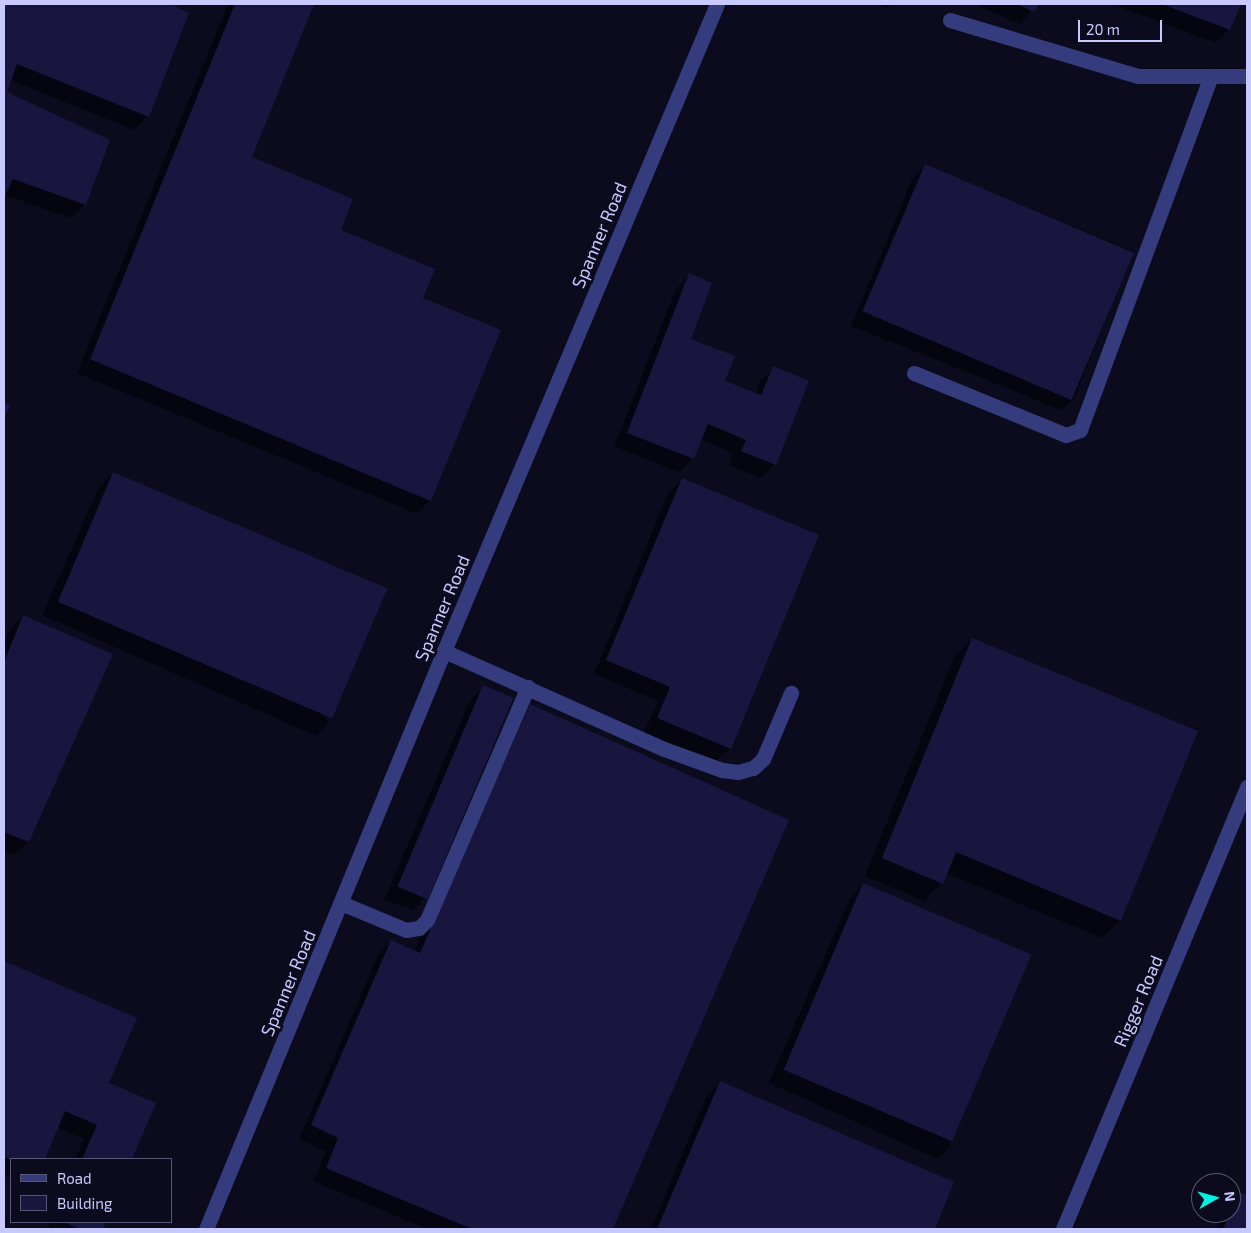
<!DOCTYPE html>
<style>
body{margin:0}
#map{position:relative;width:1251px;height:1233px;overflow:hidden;background:#0b0b1d;font-family:"Exo 2",sans-serif}
div>[style]{position:absolute}
[style*='--x']{left:calc(var(--x)*1px);top:calc(var(--y)*1px);width:calc(var(--w)*1px);rotate:calc(var(--a)*1deg)}
.shadow>*{inset:0;background:#0007;transform-origin:0 0}
.building>*{inset:0;background:#18163e;transform-origin:0 0}
.minor>*{height:15px;margin:-7.5px;padding:0 7.5px;transform-origin:7.5px;border-radius:7.5px;background:#343c7e}
span{translate:-50% -50%;white-space:nowrap;text-align:center;line-height:1.15;-webkit-text-stroke:5px #0b0b1d;paint-order:stroke}
.street-label{font-size:18px;color:#c7c9ff}
.frame{position:absolute;inset:0;border:5px solid #c7c9ff;pointer-events:none}
.legend{position:absolute;left:10px;top:1158px;width:162px;height:65px;box-sizing:border-box;background:#0b0b1d;border:1px solid #565777;margin:0;padding:6px 9px;list-style:none;font-size:15px;color:#c7c9ff}
.legend li{display:flex;align-items:center;gap:10px;height:25px}
.legend b{width:25px;border:1px solid #565777}
.north{position:absolute;left:1191px;top:1173px;width:50px;height:50px;box-sizing:border-box;background:#0b0b1d;border:1px solid #565777;border-radius:50%;rotate:83deg;font-size:14px;font-weight:700;line-height:20px;text-align:center;color:#c7c9ff}
.north::after{content:'';display:block;margin:auto;width:18px;height:22px;background:#00f2e5;clip-path:polygon(50% 0,100% 100%,50% 72%,0 100%)}
.scale{position:absolute;left:1078px;top:20px;width:84px;height:22px;box-sizing:border-box;border:2px solid #c7c9ff;border-top:0;padding-left:6px;font-size:15px;line-height:18px;white-space:nowrap;color:#c7c9ff;-webkit-text-stroke:4px #0b0b1d;paint-order:stroke}
</style>
<div id="map">
<div class="shadow">
<div style="clip-path:polygon(4px 4px,168px 4px,188px 13px,147px 116px,134px 130px,10px 80px,5px 93px,85px 204px,71px 218px,4px 195px)"></div>
<div style="clip-path:polygon(228px 4px,313px 4px,250px 158px,421px 298px,430px 500px,417px 514px,77px 373px)"></div>
<div style="clip-path:polygon(877px 4px,892px 4px,887px 9px)"></div>
<div style="clip-path:polygon(976px 4px,1037px 4px,1020px 25px)"></div>
<div style="clip-path:polygon(1112px 4px,1240px 4px,1229px 29px,1216px 43px)"></div>
<div style="clip-path:polygon(926px 165px,1133px 251px,1075px 397px,1061px 410px,851px 326px,912px 179px)"></div>
<div style="clip-path:polygon(689px 275px,689px 339px,724px 382px,755px 394px,760px 381px,773px 368px,775px 464px,761px 478px,729px 465px,733px 453px,701px 440px,692px 459px,679px 472px,614px 446px,676px 289px)"></div>
<div style="clip-path:polygon(113px 473px,329px 723px,316px 736px,42px 615px,99px 487px)"></div>
<div style="clip-path:polygon(682px 479px,730px 748px,716px 762px,644px 732px,658px 701px,594px 674px,668px 493px)"></div>
<div style="clip-path:polygon(23px 616px,28px 842px,15px 855px,4px 851px,4px 645px,10px 630px)"></div>
<div style="clip-path:polygon(972px 639px,1120px 920px,1102px 938px,946px 873px,942px 883px,924px 901px,865px 876px,954px 657px)"></div>
<div style="clip-path:polygon(484px 686px,427px 896px,413px 910px,384px 900px,470px 700px)"></div>
<div style="clip-path:polygon(530px 706px,787px 820px,612px 1229px,427px 1229px,313px 1181px,326px 1152px,299px 1139px,378px 955px,391px 941px,414px 951px,517px 719px)"></div>
<div style="clip-path:polygon(863px 884px,951px 1145px,938px 1159px,769px 1083px,850px 898px)"></div>
<div style="clip-path:polygon(4px 962px,135px 1018px,108px 1084px,154px 1104px,131px 1159px,75px 1159px,84px 1139px,57px 1127px,44px 1159px,11px 1159px,11px 1179px,4px 1176px)"></div>
<div style="clip-path:polygon(720px 1083px,952px 1183px,934px 1229px,651px 1229px,706px 1097px)"></div>
<div style="clip-path:polygon(1240px 1193px,1247px 1196px,1247px 1229px,1216px 1229px,1223px 1213px,1231px 1213px,1231px 1202px)"></div>
<div style="left:49px;top:1222px;width:55px;height:8px"></div>
</div>
<div class="building">
<div style="clip-path:polygon(4px 4px,171px 4px,189px 13px,149px 117px,17px 64px,7px 92px,110px 140px,86px 205px,13px 179px,4px 198px)"></div>
<div style="clip-path:polygon(235px 4px,314px 4px,252px 157px,353px 199px,341px 230px,435px 269px,423px 298px,501px 330px,431px 501px,90px 359px)"></div>
<div style="clip-path:polygon(1017px 4px,1039px 4px,1034px 12px)"></div>
<div style="clip-path:polygon(1162px 4px,1241px 4px,1230px 30px)"></div>
<div style="left:925px;top:164px;width:227px;height:160px;rotate:23deg"></div>
<div style="clip-path:polygon(689px 273px,712px 283px,691px 339px,735px 356px,725px 381px,761px 395px,773px 366px,809px 381px,776px 465px,741px 451px,746px 440px,708px 424px,694px 459px,627px 433px)"></div>
<div style="clip-path:polygon(4px 402px,10px 405px,4px 419px)"></div>
<div style="left:113px;top:472px;width:298px;height:141px;rotate:23deg"></div>
<div style="clip-path:polygon(682px 478px,819px 535px,731px 749px,657px 718px,670px 687px,606px 660px)"></div>
<div style="clip-path:polygon(23px 615px,113px 654px,29px 842px,4px 832px,4px 662px)"></div>
<div style="clip-path:polygon(972px 638px,1198px 731px,1121px 921px,956px 852px,943px 884px,882px 858px)"></div>
<div style="left:483px;top:685px;width:33px;height:219px;rotate:23deg"></div>
<div style="clip-path:polygon(530px 704px,789px 820px,613px 1229px,472px 1229px,326px 1168px,338px 1138px,311px 1125px,391px 940px,420px 953px)"></div>
<div style="left:863px;top:883px;width:183px;height:203px;rotate:23deg"></div>
<div style="clip-path:polygon(4px 961px,137px 1018px,109px 1083px,156px 1103px,132px 1159px,82px 1159px,97px 1125px,65px 1111px,45px 1159px,11px 1160px,4px 1157px)"></div>
<div style="clip-path:polygon(720px 1081px,954px 1182px,935px 1229px,657px 1229px)"></div>
<div style="clip-path:polygon(1239px 1192px,1247px 1195px,1247px 1229px,1223px 1229px)"></div>
<div style="clip-path:polygon(63px 1222px,106px 1222px,103px 1229px,80px 1229px)"></div>
</div>
<div class="minor">
<div style="--x:950;--y:20;--w:196;--a:16.6"></div>
<div style="--x:1138;--y:76;--w:109;--a:0"></div>
<div style="--x:914;--y:373;--w:164;--a:22.2"></div>
<div style="--x:1066;--y:435;--w:15;--a:-20"></div>
<div style="--x:1080;--y:430;--w:377;--a:-69.7"></div>
<div style="--x:444;--y:651;--w:241;--a:24"></div>
<div style="--x:664;--y:749;--w:62;--a:19.9"></div>
<div style="--x:722;--y:770;--w:16;--a:7"></div>
<div style="--x:738;--y:772;--w:16;--a:-15"></div>
<div style="--x:753;--y:768;--w:13;--a:-42"></div>
<div style="--x:763;--y:759;--w:72;--a:-67"></div>
<div style="--x:341;--y:903;--w:70;--a:22.6"></div>
<div style="--x:406;--y:930;--w:13;--a:-9"></div>
<div style="--x:419;--y:928;--w:11;--a:-45"></div>
<div style="--x:427;--y:920;--w:254;--a:-66.6"></div>
<div style="--x:206;--y:1229;--w:625;--a:-67.62"></div>
<div style="--x:444;--y:651;--w:702;--a:-67.12"></div>
<div style="--x:1063;--y:1229;--w:479;--a:-67.4"></div>
</div>
<div class="street-label">
<span style="left:599px;top:235px;rotate:-67deg">Spanner Road</span>
<span style="left:442px;top:608px;rotate:-67deg">Spanner Road</span>
<span style="left:288px;top:983px;rotate:-67deg">Spanner Road</span>
<span style="left:1138px;top:1001px;rotate:-67deg">Rigger Road</span>
</div>
<div class="frame"></div>
<ul class="legend">
<li><b style="height:6px;background:#343c7e"></b>Road</li>
<li><b style="height:14px;background:#18163e"></b>Building</li>
</ul>
<div class="north">N</div>
<div class="scale">20 m</div>
</div>
